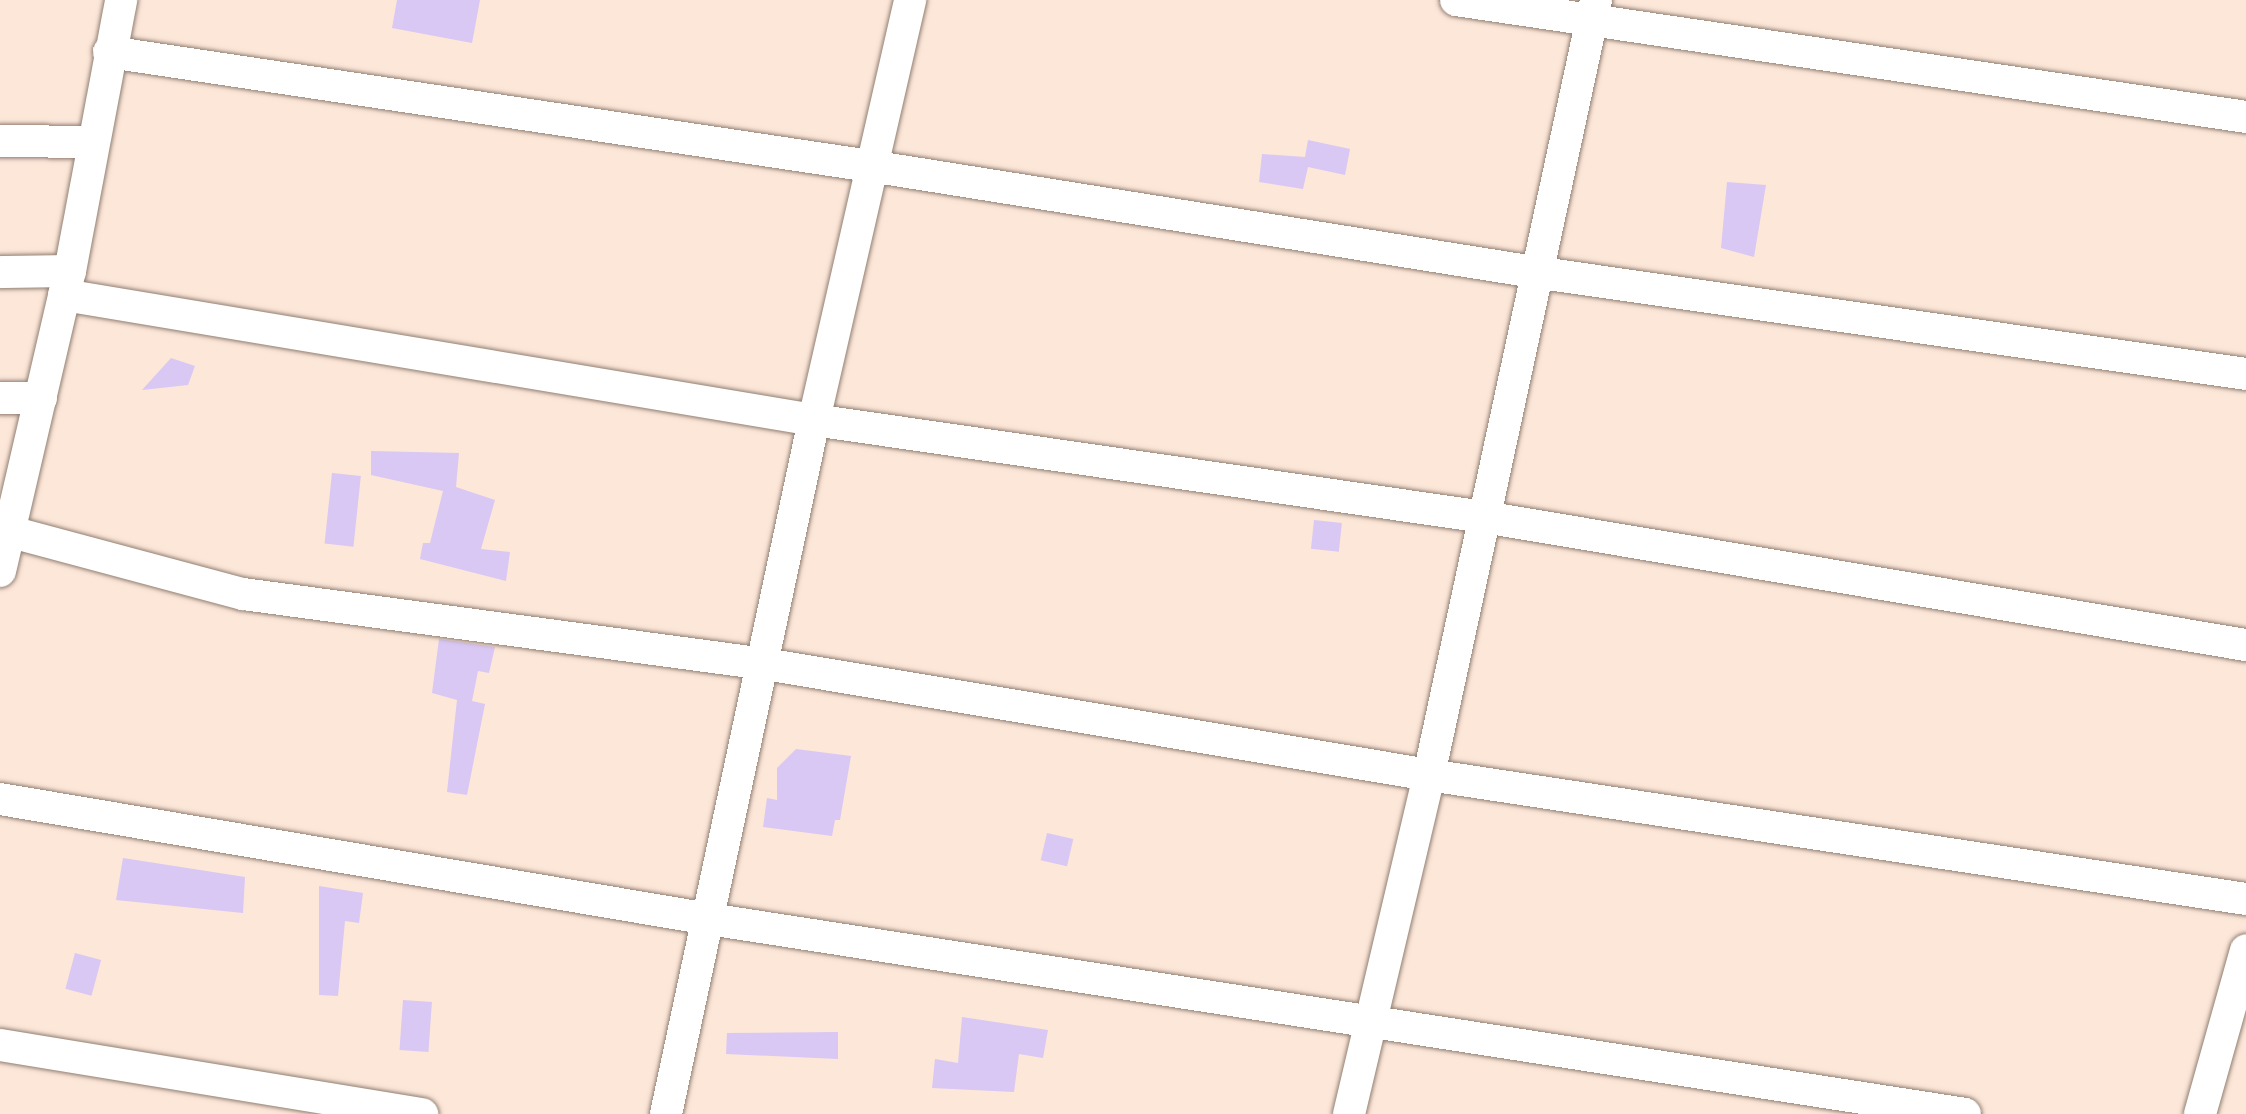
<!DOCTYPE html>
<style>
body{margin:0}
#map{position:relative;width:2246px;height:1114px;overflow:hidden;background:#fce7d9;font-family:Quicksand,sans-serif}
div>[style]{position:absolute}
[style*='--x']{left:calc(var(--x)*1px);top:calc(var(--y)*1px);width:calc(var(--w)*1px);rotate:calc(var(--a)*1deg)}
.building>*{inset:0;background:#d9c7f4;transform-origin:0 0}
.roads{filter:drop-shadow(0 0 2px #917f72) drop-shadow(0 0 2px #917f72)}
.minor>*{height:32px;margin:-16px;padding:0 16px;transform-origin:16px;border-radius:16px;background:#fff}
span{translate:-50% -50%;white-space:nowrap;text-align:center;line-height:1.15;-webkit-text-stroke:6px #fff;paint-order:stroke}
</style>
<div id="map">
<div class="building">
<div style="clip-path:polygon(397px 0,480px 0,472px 43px,392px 28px)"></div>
<div style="clip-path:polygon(1308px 140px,1350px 149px,1345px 175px,1308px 167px,1303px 189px,1259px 182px,1262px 154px,1305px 157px)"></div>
<div style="clip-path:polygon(1727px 182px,1766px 185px,1754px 257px,1721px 248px)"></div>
<div style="clip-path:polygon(171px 358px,195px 366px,188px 385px,142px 390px)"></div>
<div style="clip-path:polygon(371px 451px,459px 453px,456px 487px,495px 500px,481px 549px,510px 552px,506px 581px,420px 559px,423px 543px,430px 543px,443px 491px,371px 475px)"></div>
<div style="left:332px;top:473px;width:29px;height:71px;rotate:6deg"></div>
<div style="left:1314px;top:520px;width:28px;height:29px;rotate:6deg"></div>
<div style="clip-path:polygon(439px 639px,495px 647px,489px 673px,478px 671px,472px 701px,485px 704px,467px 795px,447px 792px,457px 700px,432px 693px)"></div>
<div style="clip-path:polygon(796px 749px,851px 756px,840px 820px,835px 820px,832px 836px,763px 827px,767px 798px,777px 800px,777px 768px)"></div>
<div style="left:1047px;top:833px;width:27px;height:28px;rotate:13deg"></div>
<div style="clip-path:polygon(123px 858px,245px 877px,243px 913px,116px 900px)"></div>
<div style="clip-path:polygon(319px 886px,363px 893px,359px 923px,345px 921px,338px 996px,319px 995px)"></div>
<div style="left:75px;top:953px;width:27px;height:37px;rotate:15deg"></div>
<div style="left:403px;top:1000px;width:29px;height:50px;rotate:4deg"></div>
<div style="clip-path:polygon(962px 1017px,1048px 1030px,1043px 1058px,1019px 1054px,1014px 1092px,932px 1088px,935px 1059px,958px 1063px)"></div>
<div style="clip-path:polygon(838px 1032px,838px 1059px,726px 1054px,727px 1033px)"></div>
</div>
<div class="roads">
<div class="minor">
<div style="--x:1456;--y:0;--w:799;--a:8.42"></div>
<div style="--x:109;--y:52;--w:769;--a:8.52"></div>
<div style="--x:870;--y:166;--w:672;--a:9.07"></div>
<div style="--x:1534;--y:272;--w:719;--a:8.15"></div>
<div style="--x:0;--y:141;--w:93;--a:0.6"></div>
<div style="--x:0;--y:272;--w:70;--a:-0.8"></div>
<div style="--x:64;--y:295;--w:760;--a:9.46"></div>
<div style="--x:814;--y:420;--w:677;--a:8.24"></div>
<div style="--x:1484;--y:517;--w:773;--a:9.54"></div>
<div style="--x:0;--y:398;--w:41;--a:0"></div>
<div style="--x:0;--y:529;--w:252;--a:15"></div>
<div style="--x:243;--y:594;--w:527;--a:7.64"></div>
<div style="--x:765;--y:664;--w:673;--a:9.49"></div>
<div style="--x:1429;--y:775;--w:826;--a:8.63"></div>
<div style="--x:0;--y:571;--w:308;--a:-76.9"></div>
<div style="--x:70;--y:271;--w:276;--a:-79.3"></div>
<div style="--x:0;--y:799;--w:719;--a:9.61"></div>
<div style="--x:709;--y:919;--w:1271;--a:8.82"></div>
<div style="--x:0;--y:1045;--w:428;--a:9.3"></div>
<div style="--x:666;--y:1114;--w:710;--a:-77.96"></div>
<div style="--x:814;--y:420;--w:431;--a:-77.1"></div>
<div style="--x:1349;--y:1114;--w:348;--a:-76.7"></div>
<div style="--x:1429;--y:775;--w:793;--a:-77.84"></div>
<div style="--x:2200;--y:1114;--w:170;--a:-74.3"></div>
</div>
</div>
</div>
